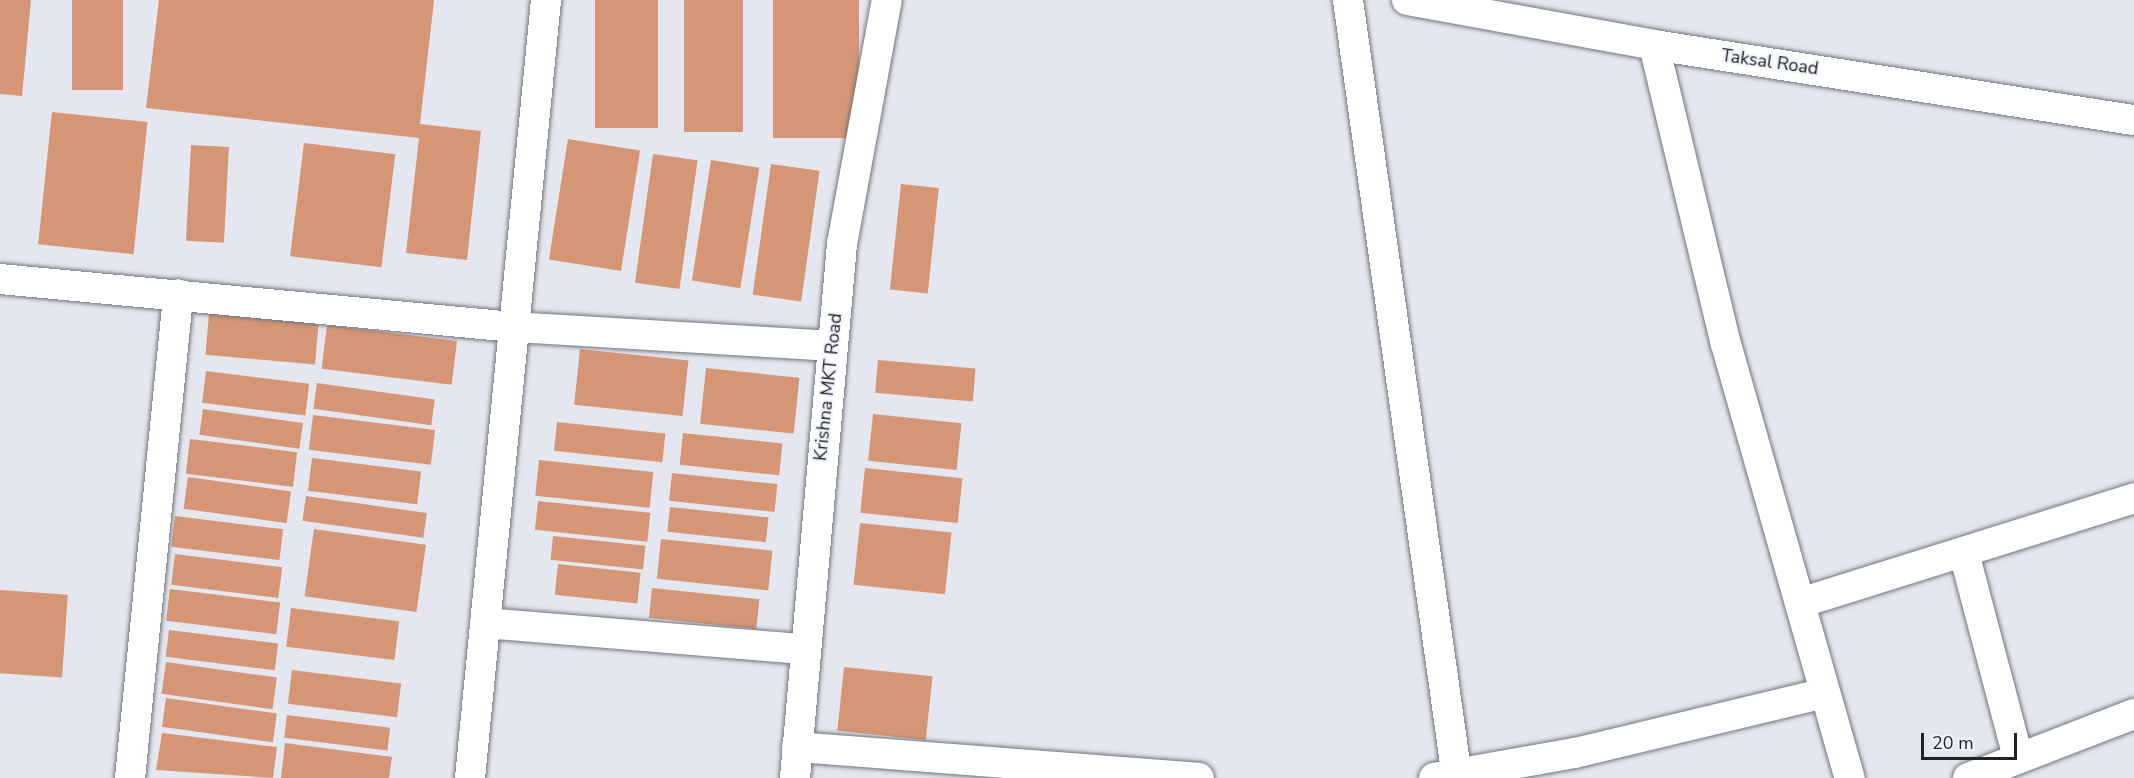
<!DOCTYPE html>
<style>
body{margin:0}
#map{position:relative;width:2134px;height:778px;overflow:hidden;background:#e4e7f0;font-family:"Nunito Sans",sans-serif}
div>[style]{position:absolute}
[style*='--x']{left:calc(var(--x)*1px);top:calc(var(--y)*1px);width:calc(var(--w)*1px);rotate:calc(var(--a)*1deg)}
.building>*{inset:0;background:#d69675;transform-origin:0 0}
.roads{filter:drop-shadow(0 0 2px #71747c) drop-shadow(0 0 2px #71747c)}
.minor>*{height:30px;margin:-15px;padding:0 15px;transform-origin:15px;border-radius:15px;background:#fff}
span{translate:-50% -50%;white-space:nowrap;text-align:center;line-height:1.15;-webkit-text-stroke:4.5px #f1f4fd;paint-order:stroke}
.street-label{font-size:18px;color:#212225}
.scale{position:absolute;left:1921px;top:733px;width:96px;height:27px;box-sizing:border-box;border:3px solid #212225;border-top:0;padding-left:8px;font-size:18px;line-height:21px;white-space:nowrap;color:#212225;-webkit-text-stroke:4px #f1f4fd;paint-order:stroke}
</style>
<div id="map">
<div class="building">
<div style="clip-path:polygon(0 0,31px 0,22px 96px,0 94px)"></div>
<div style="left:72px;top:0;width:51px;height:90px"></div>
<div style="clip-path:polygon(159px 0,434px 0,420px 124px,481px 131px,467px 260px,406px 253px,419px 138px,146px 108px)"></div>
<div style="left:595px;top:0;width:63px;height:128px"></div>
<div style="left:684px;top:0;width:59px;height:132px"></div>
<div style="left:773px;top:0;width:86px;height:138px"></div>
<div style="left:52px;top:112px;width:96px;height:133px;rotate:6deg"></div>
<div style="left:568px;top:139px;width:73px;height:122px;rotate:9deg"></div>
<div style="left:304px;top:143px;width:92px;height:114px;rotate:7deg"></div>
<div style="left:191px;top:145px;width:38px;height:96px;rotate:3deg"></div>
<div style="left:653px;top:154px;width:45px;height:130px;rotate:8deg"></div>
<div style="left:711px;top:160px;width:49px;height:122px;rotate:9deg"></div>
<div style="left:771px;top:164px;width:49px;height:132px;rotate:8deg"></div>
<div style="left:901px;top:184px;width:38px;height:106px;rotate:6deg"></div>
<div style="left:209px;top:314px;width:110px;height:41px;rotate:5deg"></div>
<div style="left:327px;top:325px;width:131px;height:44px;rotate:7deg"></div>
<div style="left:580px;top:349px;width:109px;height:56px;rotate:6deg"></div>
<div style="left:878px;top:360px;width:98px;height:33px;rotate:5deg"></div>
<div style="left:706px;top:368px;width:94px;height:56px;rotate:6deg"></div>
<div style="left:206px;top:371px;width:104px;height:32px;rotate:7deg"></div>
<div style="left:317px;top:383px;width:119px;height:26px;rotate:8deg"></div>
<div style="left:203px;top:409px;width:101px;height:26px;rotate:8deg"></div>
<div style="left:873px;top:414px;width:89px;height:47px;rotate:6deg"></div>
<div style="left:313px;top:415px;width:123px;height:35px;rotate:7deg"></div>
<div style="left:557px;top:422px;width:109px;height:29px;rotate:6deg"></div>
<div style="left:683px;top:433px;width:100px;height:32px;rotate:6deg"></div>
<div style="left:190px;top:439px;width:108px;height:35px;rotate:7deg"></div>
<div style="left:312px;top:458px;width:110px;height:33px;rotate:7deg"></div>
<div style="left:539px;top:460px;width:115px;height:36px;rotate:6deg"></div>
<div style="left:865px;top:468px;width:98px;height:45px;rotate:6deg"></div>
<div style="left:672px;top:473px;width:106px;height:28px;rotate:6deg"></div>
<div style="left:188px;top:477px;width:104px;height:32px;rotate:8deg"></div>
<div style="left:306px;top:496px;width:122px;height:25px;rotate:8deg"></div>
<div style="left:538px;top:501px;width:113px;height:29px;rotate:6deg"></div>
<div style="left:670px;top:507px;width:99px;height:25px;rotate:6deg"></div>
<div style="left:175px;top:516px;width:109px;height:31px;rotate:7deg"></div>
<div style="left:860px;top:523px;width:92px;height:62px;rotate:6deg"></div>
<div style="left:314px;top:529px;width:113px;height:68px;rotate:8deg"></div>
<div style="left:553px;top:536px;width:93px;height:24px;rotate:6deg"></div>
<div style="left:661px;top:539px;width:112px;height:40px;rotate:6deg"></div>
<div style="left:175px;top:554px;width:108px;height:31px;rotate:7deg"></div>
<div style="left:558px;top:564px;width:83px;height:31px;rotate:6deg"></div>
<div style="left:652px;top:588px;width:108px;height:30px;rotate:6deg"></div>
<div style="left:170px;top:589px;width:111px;height:32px;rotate:7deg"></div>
<div style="left:0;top:590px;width:68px;height:83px;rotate:4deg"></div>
<div style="left:291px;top:608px;width:109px;height:39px;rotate:7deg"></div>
<div style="left:169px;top:630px;width:110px;height:27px;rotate:7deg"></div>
<div style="left:166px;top:662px;width:112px;height:32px;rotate:8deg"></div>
<div style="left:844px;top:667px;width:89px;height:64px;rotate:6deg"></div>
<div style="left:292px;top:670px;width:110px;height:34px;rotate:7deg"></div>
<div style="left:166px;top:698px;width:112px;height:29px;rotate:8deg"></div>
<div style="left:287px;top:715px;width:104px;height:23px;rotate:7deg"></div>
<div style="clip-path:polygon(162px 733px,277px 747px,273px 778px,156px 770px)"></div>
<div style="clip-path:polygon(285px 743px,392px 757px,389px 778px,281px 778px)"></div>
</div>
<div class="roads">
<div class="minor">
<div style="--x:1348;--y:0;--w:786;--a:82.02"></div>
<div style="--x:1407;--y:0;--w:251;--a:10.3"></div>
<div style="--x:1654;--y:45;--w:486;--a:8.9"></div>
<div style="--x:1654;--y:45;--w:308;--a:76.5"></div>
<div style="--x:1726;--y:344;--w:451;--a:74.1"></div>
<div style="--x:0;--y:279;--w:516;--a:5.34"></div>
<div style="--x:514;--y:327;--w:318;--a:3.4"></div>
<div style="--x:1964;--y:553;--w:211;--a:75.2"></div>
<div style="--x:1803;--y:602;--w:347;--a:-17.4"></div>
<div style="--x:485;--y:623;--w:319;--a:4.7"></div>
<div style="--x:797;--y:747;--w:403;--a:4.4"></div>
<div style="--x:130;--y:778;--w:486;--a:-84.3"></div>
<div style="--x:470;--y:778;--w:782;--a:-84.42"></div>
<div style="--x:795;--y:778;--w:536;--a:-84.97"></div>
<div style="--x:842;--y:244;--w:248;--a:-79.6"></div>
<div style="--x:1434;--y:778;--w:143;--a:-10.1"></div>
<div style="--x:1575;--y:753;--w:256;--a:-13.5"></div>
<div style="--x:1968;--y:778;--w:178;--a:-21.1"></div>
</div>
</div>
<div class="street-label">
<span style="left:1770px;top:62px;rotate:8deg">Taksal Road</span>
<span style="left:828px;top:387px;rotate:-84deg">Krishna MKT Road</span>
</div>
<div class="scale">20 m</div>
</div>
